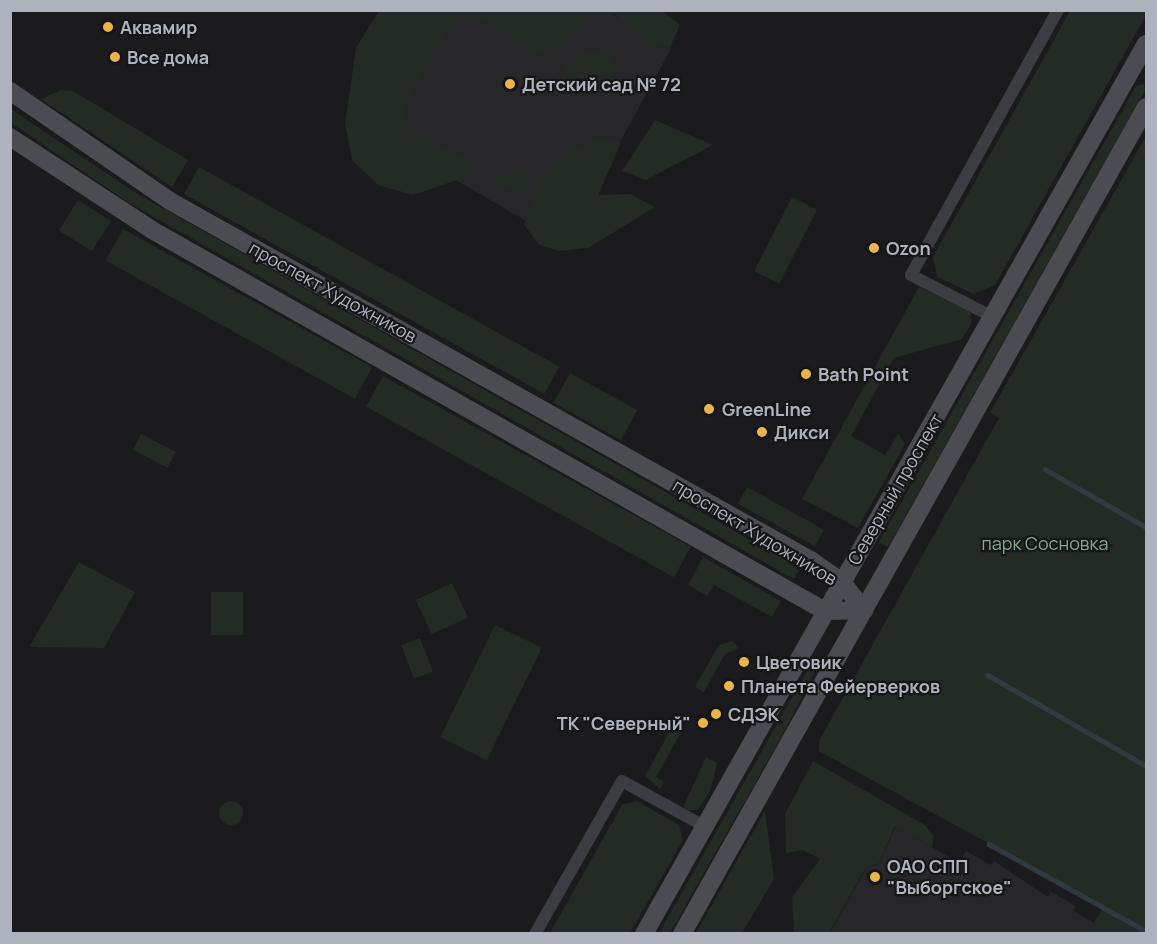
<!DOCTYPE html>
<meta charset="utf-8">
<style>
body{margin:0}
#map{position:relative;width:1157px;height:944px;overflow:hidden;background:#1b1b1d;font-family:Manrope,sans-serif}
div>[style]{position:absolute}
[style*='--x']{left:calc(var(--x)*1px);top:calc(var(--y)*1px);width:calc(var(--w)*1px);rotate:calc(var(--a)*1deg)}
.built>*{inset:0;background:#27272a}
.green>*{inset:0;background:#232b24;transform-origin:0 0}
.round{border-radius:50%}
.stream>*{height:4.5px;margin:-2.25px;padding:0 2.25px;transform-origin:2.25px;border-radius:2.25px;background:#313a41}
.street>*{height:12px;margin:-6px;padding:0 6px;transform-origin:6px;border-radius:6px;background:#3c3d42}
.secondary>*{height:18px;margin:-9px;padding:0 9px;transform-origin:9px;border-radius:9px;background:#4a4c52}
.dots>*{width:16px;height:16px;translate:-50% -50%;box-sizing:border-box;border:3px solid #161618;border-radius:50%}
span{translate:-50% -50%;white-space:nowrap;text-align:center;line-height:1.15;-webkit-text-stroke:4.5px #161618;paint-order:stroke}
.poi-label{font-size:18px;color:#aeb2bc;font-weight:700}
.left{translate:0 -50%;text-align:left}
.right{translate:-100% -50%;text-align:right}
.street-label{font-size:18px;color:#aeb2bc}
.park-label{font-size:18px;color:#86a688}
.frame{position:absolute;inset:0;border:12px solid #aeb2bc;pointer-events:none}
</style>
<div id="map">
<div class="built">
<div style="clip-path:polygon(407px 11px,607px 11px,671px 49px,592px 193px,528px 222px,348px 118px)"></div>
<div style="clip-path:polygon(896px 826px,959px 863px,966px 851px,991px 865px,994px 861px,1048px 897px,1051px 892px,1076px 906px,1074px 911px,1094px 923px,1088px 934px,829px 934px,866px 869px,879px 863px)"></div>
</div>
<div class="green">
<div style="clip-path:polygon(661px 10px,680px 25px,670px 47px,654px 46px,614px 14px,595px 15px,544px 55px,477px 18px,463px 17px,451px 25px,405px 104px,405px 124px,415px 134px,477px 164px,460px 179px,413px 195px,378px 185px,352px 160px,345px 124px,356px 48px,379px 11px)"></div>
<div style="clip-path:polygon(1070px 11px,1146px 11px,1146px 15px,995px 285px,974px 294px,937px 277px,933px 257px)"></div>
<div style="clip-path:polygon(595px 49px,611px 56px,619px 72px,584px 77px,597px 89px,579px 97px,561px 83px,564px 65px)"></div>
<div style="clip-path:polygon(1144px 84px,1145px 90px,888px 547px,879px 542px,1136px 86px)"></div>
<div style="clip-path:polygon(61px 90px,73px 91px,188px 160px,172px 187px,41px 99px)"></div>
<div style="clip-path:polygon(12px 110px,136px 193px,800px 568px,794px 579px,131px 204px,11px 123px)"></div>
<div style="clip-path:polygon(655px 120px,713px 145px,646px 180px,622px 171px)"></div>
<div style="clip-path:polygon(1146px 136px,1146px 933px,1088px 933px,1104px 906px,837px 761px,819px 751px,819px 741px,999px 418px,990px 413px)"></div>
<div style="clip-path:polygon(602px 138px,621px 143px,598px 195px,630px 194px,655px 207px,588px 248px,559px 251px,538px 244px,524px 224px,541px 181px,570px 151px)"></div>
<div style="left:199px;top:167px;width:412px;height:31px;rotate:29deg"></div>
<div style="clip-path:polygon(527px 172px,527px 191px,521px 194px,487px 177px)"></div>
<div style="left:792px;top:197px;width:28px;height:83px;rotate:27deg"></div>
<div style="left:78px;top:200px;width:39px;height:36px;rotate:32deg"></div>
<div style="left:123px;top:229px;width:285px;height:36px;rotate:29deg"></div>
<div style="clip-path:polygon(919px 287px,970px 311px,972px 322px,962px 339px,894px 358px,851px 436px,885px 455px,898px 434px,905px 444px,858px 528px,802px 499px)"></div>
<div style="left:570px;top:373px;width:77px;height:34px;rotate:29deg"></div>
<div style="left:383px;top:376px;width:352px;height:35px;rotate:29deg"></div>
<div style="left:141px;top:434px;width:39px;height:18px;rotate:27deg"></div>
<div style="left:747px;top:487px;width:88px;height:19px;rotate:29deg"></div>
<div style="clip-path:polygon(703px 557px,781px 601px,772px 617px,714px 585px,707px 596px,688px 585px)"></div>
<div style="clip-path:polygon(79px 562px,135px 592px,104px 648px,29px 647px)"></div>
<div style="left:452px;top:583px;width:38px;height:40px;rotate:65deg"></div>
<div style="left:211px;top:592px;width:32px;height:43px"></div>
<div style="left:495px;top:625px;width:52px;height:125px;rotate:26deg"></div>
<div style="left:420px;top:638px;width:36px;height:20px;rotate:69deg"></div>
<div style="clip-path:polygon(732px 641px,740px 648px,725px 654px,704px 692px,695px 687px,719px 645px)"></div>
<div style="clip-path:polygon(815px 657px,821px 660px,783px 734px,670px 933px,659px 933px)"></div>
<div style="clip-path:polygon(675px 722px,684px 727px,656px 777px,664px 782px,660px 789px,645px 776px)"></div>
<div style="clip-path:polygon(706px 757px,717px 763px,711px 789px,698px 810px,688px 810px,683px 807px)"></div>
<div style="clip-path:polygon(813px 761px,925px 825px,934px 837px,932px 847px,895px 826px,879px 863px,865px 869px,829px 933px,794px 933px,792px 897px,820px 859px,803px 850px,786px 853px,785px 814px)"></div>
<div class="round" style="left:219px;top:801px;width:24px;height:24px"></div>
<div style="clip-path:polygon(637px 801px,679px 825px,683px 840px,630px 933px,550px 933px,622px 805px)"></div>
<div style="clip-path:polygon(765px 811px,774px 879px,742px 933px,696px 933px)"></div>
</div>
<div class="stream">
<div style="--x:1045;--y:469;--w:116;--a:29.9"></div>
<div style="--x:988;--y:675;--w:182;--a:29.9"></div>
<div style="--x:989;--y:844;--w:179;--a:29"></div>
</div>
<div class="street">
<div style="--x:993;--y:317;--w:92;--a:-152.9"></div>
<div style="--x:911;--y:275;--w:303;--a:-61"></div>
<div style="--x:535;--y:934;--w:176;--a:-60.4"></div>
<div style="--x:622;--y:781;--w:94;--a:28.8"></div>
</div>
<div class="secondary">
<div style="--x:10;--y:91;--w:194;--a:34.5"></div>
<div style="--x:170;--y:201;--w:736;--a:29.28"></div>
<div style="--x:812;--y:561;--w:37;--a:35"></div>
<div style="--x:842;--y:582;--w:36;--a:52"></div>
<div style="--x:10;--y:137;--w:170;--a:33.2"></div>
<div style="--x:152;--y:230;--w:773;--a:29.52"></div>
<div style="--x:825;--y:611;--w:39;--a:-1"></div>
<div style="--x:644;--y:934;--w:1022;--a:-60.58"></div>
<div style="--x:682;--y:934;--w:948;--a:-60.7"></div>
</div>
<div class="dots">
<div style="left:108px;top:27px;background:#ecb444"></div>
<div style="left:115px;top:57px;background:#ecb444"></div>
<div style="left:510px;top:84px;background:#ecb444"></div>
<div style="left:874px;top:248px;background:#ecb444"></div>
<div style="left:806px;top:374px;background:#ecb444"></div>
<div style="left:709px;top:409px;background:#ecb444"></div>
<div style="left:762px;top:432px;background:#ecb444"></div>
<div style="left:744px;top:662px;background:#ecb444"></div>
<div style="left:729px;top:686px;background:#ecb444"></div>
<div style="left:716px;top:714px;background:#ecb444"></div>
<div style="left:703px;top:723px;background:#ecb444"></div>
<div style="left:875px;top:877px;background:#ecb444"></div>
</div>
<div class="poi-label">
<span class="left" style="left:120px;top:27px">Аквамир</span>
<span class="left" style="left:127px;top:57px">Все дома</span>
<span class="left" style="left:522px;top:84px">Детский сад № 72</span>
<span class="left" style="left:886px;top:248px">Ozon</span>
<span class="left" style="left:818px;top:374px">Bath Point</span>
<span class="left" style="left:722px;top:409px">GreenLine</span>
<span class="left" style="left:774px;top:432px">Дикси</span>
<span class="left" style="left:756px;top:662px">Цветовик</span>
<span class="left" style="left:741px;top:686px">Планета Фейерверков</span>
<span class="left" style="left:728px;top:714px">СДЭК</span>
<span class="right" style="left:691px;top:723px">ТК "Северный"</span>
<span class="left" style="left:887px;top:877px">ОАО СПП<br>"Выборгское"</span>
</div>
<div class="street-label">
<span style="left:333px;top:292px;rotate:29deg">проспект Художников</span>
<span style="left:895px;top:489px;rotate:-60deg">Северный проспект</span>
<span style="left:755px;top:532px;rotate:31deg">проспект Художников</span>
</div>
<div class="park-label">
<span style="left:1045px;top:543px">парк Сосновка</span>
</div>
<div class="frame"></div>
</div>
